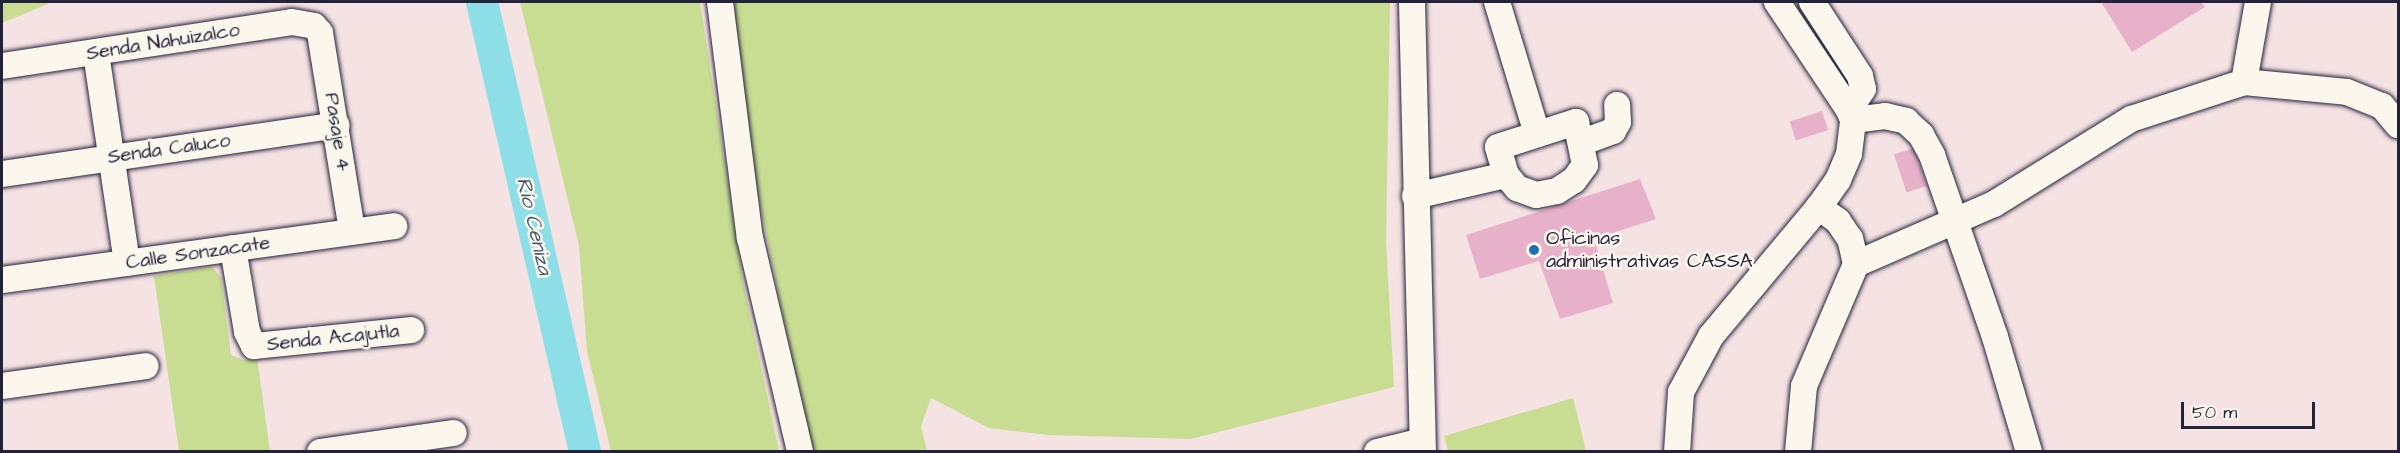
<!DOCTYPE html>
<meta charset="utf-8">
<style>
body{margin:0}
#map{position:relative;width:2400px;height:453px;overflow:hidden;background:#f5e2e2;font-family:"Architects Daughter",sans-serif}
div>[style]{position:absolute}
[style*='--x']{left:calc(var(--x)*1px);top:calc(var(--y)*1px);width:calc(var(--w)*1px);rotate:calc(var(--a)*1deg)}
.green>*{inset:0;background:#c8dc92}
.river>*{height:32px;margin:-16px;padding:0 16px;transform-origin:16px;border-radius:16px;background:#8edee8}
.building>*{inset:0;background:#e7b1ca;transform-origin:0 0}
.roads{filter:drop-shadow(0 0 2px #22223b) drop-shadow(0 0 2px #22223b)}
.minor>*{height:26px;margin:-13px;padding:0 13px;transform-origin:13px;border-radius:13px;background:#fbf7ec}
.dots>*{width:16px;height:16px;translate:-50% -50%;box-sizing:border-box;border:3px solid #fbf7ec;border-radius:50%}
span{translate:-50% -50%;white-space:nowrap;text-align:center;line-height:1.15;-webkit-text-stroke:5px #fbf7ec;paint-order:stroke}
.street-label{font-size:20px;color:#22223b}
.poi-label{font-size:20px;color:#22223b}
.left{translate:0 -50%;text-align:left}
.water-label{font-size:21px;color:#425a6f;font-style:italic}
.frame{position:absolute;inset:0;border:3px solid #22223b;pointer-events:none}
.scale{position:absolute;left:2181px;top:402px;width:134px;height:27px;box-sizing:border-box;border:3px solid #22223b;border-top:0;padding-left:8px;font-size:18px;line-height:21px;white-space:nowrap;color:#22223b;-webkit-text-stroke:4px #fbf7ec;paint-order:stroke}
</style>
<div id="map">
<div class="green">
<div style="clip-path:polygon(2px 2px,47px 2px,48px 4px,2px 23px)"></div>
<div style="clip-path:polygon(520px 2px,700px 2px,744px 287px,779px 451px,611px 451px,587px 351px,579px 246px)"></div>
<div style="clip-path:polygon(731px 2px,1390px 2px,1386px 241px,1394px 387px,1191px 439px,1049px 435px,989px 428px,931px 398px,921px 426px,927px 451px,811px 451px,754px 176px)"></div>
<div style="clip-path:polygon(212px 267px,221px 277px,231px 355px,243px 360px,257px 358px,270px 451px,179px 451px,154px 276px)"></div>
<div style="clip-path:polygon(1573px 398px,1586px 451px,1448px 451px,1444px 436px)"></div>
</div>
<div class="river">
<div style="--x:482;--y:2;--w:462;--a:77.1"></div>
</div>
<div class="building">
<div style="clip-path:polygon(2101px 2px,2201px 2px,2205px 7px,2132px 52px)"></div>
<div style="left:1822px;top:111px;width:20px;height:34px;rotate:72deg"></div>
<div style="left:1914px;top:148px;width:40px;height:21px;rotate:72deg"></div>
<div style="clip-path:polygon(1640px 179px,1656px 219px,1594px 239px,1613px 303px,1560px 319px,1539px 261px,1480px 279px,1466px 235px)"></div>
</div>
<div class="roads">
<div class="minor">
<div style="--x:720;--y:2;--w:238;--a:82.8"></div>
<div style="--x:750;--y:238;--w:220;--a:76.8"></div>
<div style="--x:1412;--y:2;--w:450;--a:88.6"></div>
<div style="--x:1497;--y:2;--w:138;--a:73.1"></div>
<div style="--x:1812;--y:2;--w:88;--a:57"></div>
<div style="--x:1860;--y:76;--w:13;--a:77"></div>
<div style="--x:1863;--y:89;--w:25;--a:124"></div>
<div style="--x:96;--y:53;--w:212;--a:81.6"></div>
<div style="--x:2;--y:66;--w:293;--a:-8.6"></div>
<div style="--x:292;--y:22;--w:22;--a:10"></div>
<div style="--x:314;--y:26;--w:9;--a:49"></div>
<div style="--x:320;--y:33;--w:201;--a:80.8"></div>
<div style="--x:2244;--y:82;--w:81;--a:-80.1"></div>
<div style="--x:1853;--y:120;--w:32;--a:-7"></div>
<div style="--x:1885;--y:116;--w:22;--a:13"></div>
<div style="--x:1906;--y:121;--w:21;--a:43"></div>
<div style="--x:1921;--y:135;--w:23;--a:61"></div>
<div style="--x:1932;--y:155;--w:193;--a:70.9"></div>
<div style="--x:1995;--y:337;--w:120;--a:73.5"></div>
<div style="--x:1576;--y:122;--w:44;--a:78.2"></div>
<div style="--x:1585;--y:165;--w:19;--a:126"></div>
<div style="--x:1574;--y:180;--w:20;--a:147"></div>
<div style="--x:1557;--y:191;--w:21;--a:169"></div>
<div style="--x:1536;--y:195;--w:20;--a:-160"></div>
<div style="--x:1517;--y:188;--w:17;--a:-130"></div>
<div style="--x:1506;--y:175;--w:29;--a:-106"></div>
<div style="--x:1498;--y:147;--w:82;--a:-17.8"></div>
<div style="--x:1583;--y:142;--w:32;--a:-20"></div>
<div style="--x:1613;--y:131;--w:10;--a:-61"></div>
<div style="--x:1618;--y:122;--w:17;--a:-93"></div>
<div style="--x:2;--y:174;--w:338;--a:-8.3"></div>
<div style="--x:1415;--y:196;--w:93;--a:-13"></div>
<div style="--x:233;--y:248;--w:85;--a:80.5"></div>
<div style="--x:247;--y:332;--w:16;--a:63"></div>
<div style="--x:254;--y:346;--w:158;--a:-5.8"></div>
<div style="--x:1856;--y:264;--w:150;--a:-23.5"></div>
<div style="--x:1994;--y:204;--w:161;--a:-31.8"></div>
<div style="--x:2131;--y:119;--w:119;--a:-18.1"></div>
<div style="--x:2244;--y:82;--w:103;--a:5.5"></div>
<div style="--x:2347;--y:92;--w:38;--a:22"></div>
<div style="--x:2382;--y:106;--w:25;--a:50"></div>
<div style="--x:2;--y:280;--w:396;--a:-7.8"></div>
<div style="--x:2;--y:386;--w:145;--a:-7.9"></div>
<div style="--x:320;--y:452;--w:135;--a:-8.1"></div>
<div style="--x:1377;--y:452;--w:46;--a:-13.7"></div>
<div style="--x:1677;--y:452;--w:60;--a:-86.2"></div>
<div style="--x:1681;--y:392;--w:64;--a:-61.8"></div>
<div style="--x:1711;--y:336;--w:168;--a:-50.1"></div>
<div style="--x:1819;--y:207;--w:33;--a:-55"></div>
<div style="--x:1838;--y:180;--w:28;--a:-67"></div>
<div style="--x:1849;--y:154;--w:34;--a:-83"></div>
<div style="--x:1853;--y:120;--w:11;--a:-112"></div>
<div style="--x:1849;--y:110;--w:130;--a:-123.7"></div>
<div style="--x:1798;--y:452;--w:66;--a:-84.8"></div>
<div style="--x:1804;--y:386;--w:133;--a:-66.9"></div>
<div style="--x:1856;--y:264;--w:26;--a:-103"></div>
<div style="--x:1850;--y:239;--w:22;--a:-124"></div>
<div style="--x:1838;--y:221;--w:24;--a:-144"></div>
</div>
</div>
<div class="dots">
<div style="left:1534px;top:250px;background:#1f6fb2"></div>
</div>
<div class="street-label">
<span style="left:163px;top:42px;rotate:-9deg">Senda Nahuizalco</span>
<span style="left:337px;top:132px;rotate:81deg">Pasaje 4</span>
<span style="left:169px;top:149px;rotate:-8deg">Senda Caluco</span>
<span style="left:198px;top:253px;rotate:-8deg">Calle Sonzacate</span>
<span style="left:333px;top:338px;rotate:-6deg">Senda Acajutla</span>
</div>
<div class="poi-label">
<span class="left" style="left:1546px;top:250px">Oficinas<br>administrativas CASSA</span>
</div>
<div class="water-label">
<span style="left:534px;top:226px;rotate:77deg">Río Ceniza</span>
</div>
<div class="frame"></div>
<div class="scale">50 m</div>
</div>
